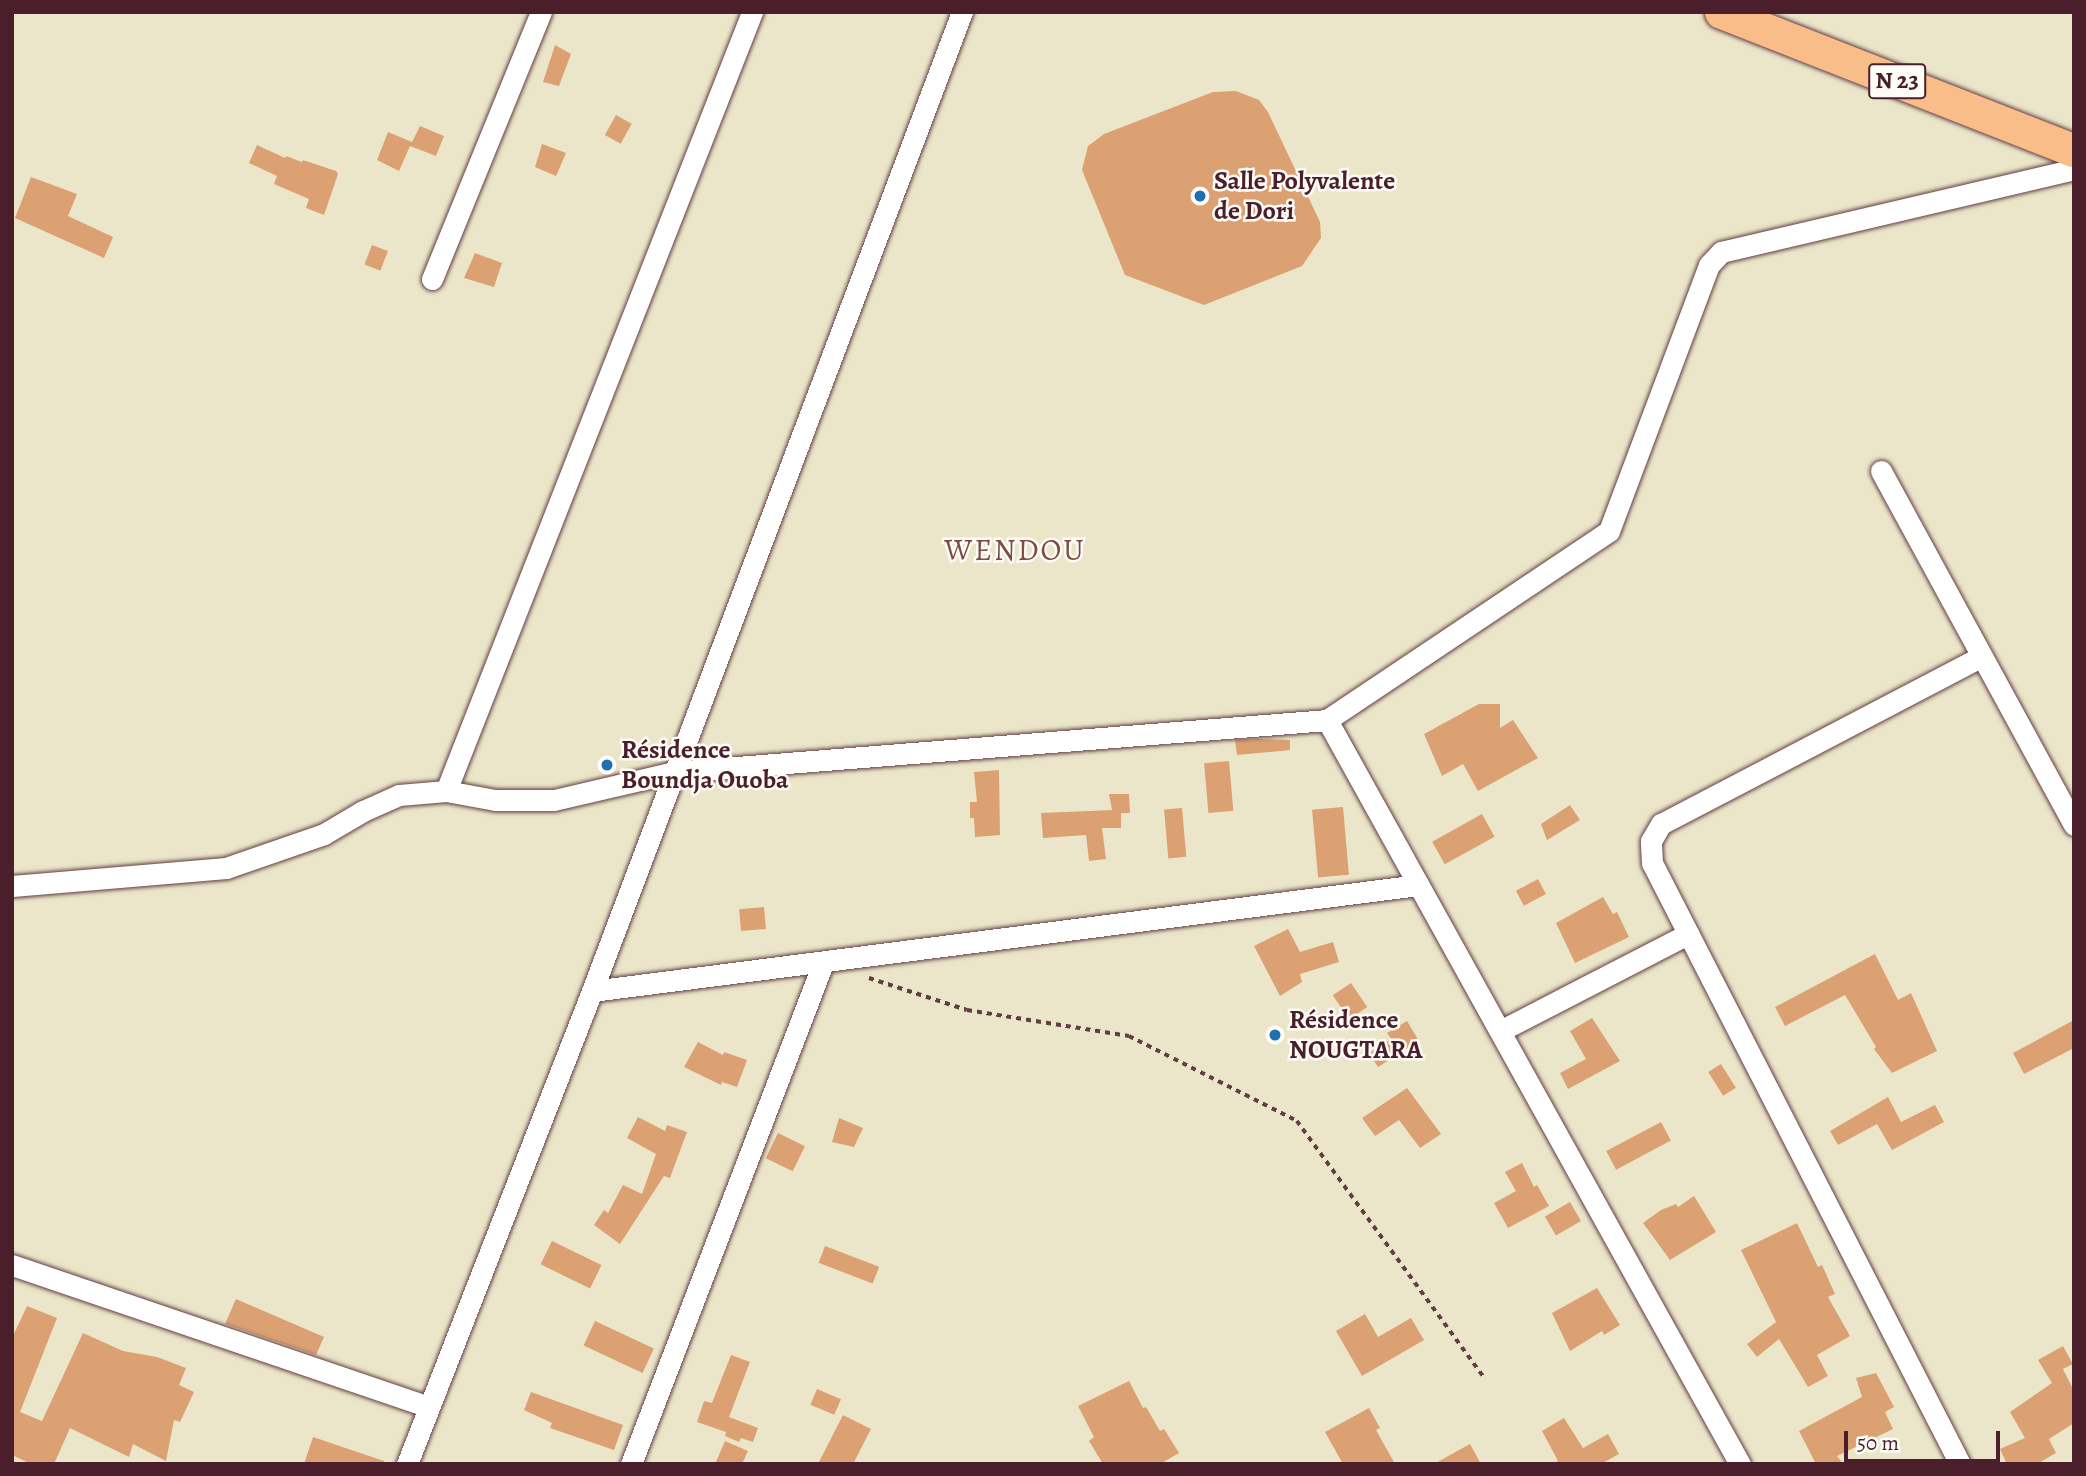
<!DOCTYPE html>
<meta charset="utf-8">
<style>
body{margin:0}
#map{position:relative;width:2086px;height:1476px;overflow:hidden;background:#ebe6c9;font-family:Alegreya,serif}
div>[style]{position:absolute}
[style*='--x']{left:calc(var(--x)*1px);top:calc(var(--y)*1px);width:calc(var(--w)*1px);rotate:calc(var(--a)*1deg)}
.building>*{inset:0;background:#dca173;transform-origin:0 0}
.path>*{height:3.5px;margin-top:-1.75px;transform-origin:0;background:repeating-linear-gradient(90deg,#623d43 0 5px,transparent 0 10px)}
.roads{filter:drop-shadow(0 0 2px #623d43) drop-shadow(0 0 2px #623d43)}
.minor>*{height:21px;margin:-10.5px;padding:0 10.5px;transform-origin:10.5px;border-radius:10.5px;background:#fff}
.primary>*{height:33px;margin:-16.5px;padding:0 16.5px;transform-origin:16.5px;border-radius:16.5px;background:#f8bd89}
.dots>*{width:19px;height:19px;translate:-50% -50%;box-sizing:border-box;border:4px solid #fdfcf7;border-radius:50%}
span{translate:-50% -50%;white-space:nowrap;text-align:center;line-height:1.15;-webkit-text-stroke:5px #fdfcf7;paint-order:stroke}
.shield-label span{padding:2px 5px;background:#fdfcf7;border:2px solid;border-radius:5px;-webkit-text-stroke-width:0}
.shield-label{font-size:24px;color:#4a1f2b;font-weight:700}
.poi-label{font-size:26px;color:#4a1f2b;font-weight:700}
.left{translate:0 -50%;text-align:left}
.quarter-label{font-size:30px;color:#7d4c44;letter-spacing:2px}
.frame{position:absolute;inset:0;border:14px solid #4a1f2b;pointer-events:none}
.scale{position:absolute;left:1844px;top:1431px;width:156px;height:32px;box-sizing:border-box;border:4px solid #4a1f2b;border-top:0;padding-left:9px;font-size:21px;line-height:24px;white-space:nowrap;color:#4a1f2b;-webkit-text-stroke:5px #fdfcf7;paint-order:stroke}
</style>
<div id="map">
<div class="building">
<div style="clip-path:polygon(555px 45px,571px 54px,559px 86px,543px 82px)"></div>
<div style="clip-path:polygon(1236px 91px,1259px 100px,1268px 112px,1320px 222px,1321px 238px,1302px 266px,1204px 305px,1125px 275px,1082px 170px,1088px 146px,1104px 134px,1213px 92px)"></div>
<div style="left:616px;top:115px;width:18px;height:23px;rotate:29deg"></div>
<div style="clip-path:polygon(420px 126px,444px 136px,436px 156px,410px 146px,399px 171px,377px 160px,388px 132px,412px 142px)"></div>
<div style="clip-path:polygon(542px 144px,566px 153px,556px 176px,535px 167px)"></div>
<div style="clip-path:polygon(257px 145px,285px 158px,286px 156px,302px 162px,303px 160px,336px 171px,338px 174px,324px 215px,306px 208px,309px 199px,274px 184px,277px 176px,249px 163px)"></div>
<div style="clip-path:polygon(31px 177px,77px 194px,68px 216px,113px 237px,104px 258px,15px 218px)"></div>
<div style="left:372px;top:245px;width:17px;height:21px;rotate:21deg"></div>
<div style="clip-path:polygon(475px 253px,502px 263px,494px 287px,464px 278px)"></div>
<div style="clip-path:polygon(1479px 704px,1500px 704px,1500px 728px,1513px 720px,1538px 758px,1478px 791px,1463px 764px,1442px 776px,1424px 734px)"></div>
<div style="clip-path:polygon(1259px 739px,1290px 740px,1290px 750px,1237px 755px,1235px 740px)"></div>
<div style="left:1229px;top:761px;width:50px;height:25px;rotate:85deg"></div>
<div style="clip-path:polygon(999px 770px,1000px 835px,975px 837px,974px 818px,970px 818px,970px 802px,977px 802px,974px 772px)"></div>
<div style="clip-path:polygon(1109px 794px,1129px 794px,1130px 813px,1121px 813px,1121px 828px,1102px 828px,1106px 859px,1089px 861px,1086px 835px,1043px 838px,1041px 813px,1112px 810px)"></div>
<div style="clip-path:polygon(1570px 805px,1580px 820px,1547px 840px,1541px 824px)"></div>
<div style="left:1343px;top:807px;width:68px;height:31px;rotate:85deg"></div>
<div style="left:1182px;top:808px;width:49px;height:18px;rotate:85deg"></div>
<div style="left:1482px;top:814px;width:26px;height:57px;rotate:61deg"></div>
<div style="left:1538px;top:879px;width:17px;height:25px;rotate:62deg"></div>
<div style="clip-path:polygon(1603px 897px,1613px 914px,1617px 912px,1629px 937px,1575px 963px,1556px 923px)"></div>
<div style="left:764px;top:907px;width:22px;height:25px;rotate:85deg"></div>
<div style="clip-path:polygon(1288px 929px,1300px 952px,1333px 942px,1339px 962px,1300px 974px,1302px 982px,1280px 996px,1254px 946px)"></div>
<div style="clip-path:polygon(1875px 954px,1898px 1000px,1911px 993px,1937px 1051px,1892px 1073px,1874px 1049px,1876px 1047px,1845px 995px,1785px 1026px,1775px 1007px)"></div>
<div style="left:1351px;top:983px;width:29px;height:22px;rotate:56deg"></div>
<div style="clip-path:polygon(1592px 1018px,1620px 1061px,1568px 1089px,1560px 1073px,1586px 1059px,1570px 1031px)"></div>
<div style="clip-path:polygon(2074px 1020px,2074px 1048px,2024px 1074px,2013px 1053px)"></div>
<div style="clip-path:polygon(1407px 1021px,1419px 1041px,1378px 1067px,1369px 1053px,1391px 1039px,1387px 1033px)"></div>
<div style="clip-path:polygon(698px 1042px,723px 1055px,724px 1052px,747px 1060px,737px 1087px,722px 1082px,721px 1085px,684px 1067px)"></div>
<div style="left:1721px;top:1064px;width:28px;height:15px;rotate:58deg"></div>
<div style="clip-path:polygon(1407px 1088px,1441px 1134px,1420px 1148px,1399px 1120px,1375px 1136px,1362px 1118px)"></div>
<div style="clip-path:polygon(1888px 1097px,1901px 1122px,1935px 1105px,1944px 1122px,1892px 1150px,1877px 1124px,1838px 1145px,1830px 1131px)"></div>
<div style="clip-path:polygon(638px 1117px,665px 1131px,667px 1125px,687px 1132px,670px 1178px,664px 1176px,620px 1244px,594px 1225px,604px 1210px,608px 1213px,623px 1185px,642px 1194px,656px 1154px,627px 1138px)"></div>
<div style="clip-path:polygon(839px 1118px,863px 1128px,854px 1147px,832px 1142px)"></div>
<div style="left:1661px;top:1122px;width:21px;height:62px;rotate:62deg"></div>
<div style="left:778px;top:1133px;width:30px;height:28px;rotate:26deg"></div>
<div style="clip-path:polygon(1522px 1163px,1534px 1187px,1537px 1185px,1549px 1206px,1508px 1228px,1494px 1203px,1516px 1191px,1505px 1172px)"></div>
<div style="clip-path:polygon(1694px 1196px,1716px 1232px,1670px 1260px,1643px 1223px,1661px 1210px,1676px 1204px,1678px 1207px)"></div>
<div style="left:1570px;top:1202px;width:22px;height:29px;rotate:60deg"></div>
<div style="clip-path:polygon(1797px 1223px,1818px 1267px,1822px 1265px,1835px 1294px,1828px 1297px,1850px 1336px,1817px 1355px,1828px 1376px,1808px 1387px,1779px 1339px,1757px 1357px,1747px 1344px,1776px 1322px,1741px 1250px)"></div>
<div style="left:552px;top:1241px;width:55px;height:26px;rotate:26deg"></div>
<div style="left:825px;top:1246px;width:58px;height:18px;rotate:21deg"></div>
<div style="clip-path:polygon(1597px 1288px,1620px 1325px,1604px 1335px,1602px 1331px,1570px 1351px,1552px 1313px)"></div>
<div style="clip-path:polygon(236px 1299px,324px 1337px,316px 1355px,225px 1324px)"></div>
<div style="clip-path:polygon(27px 1306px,57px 1318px,20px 1412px,42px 1421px,83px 1333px,123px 1351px,157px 1357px,186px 1368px,179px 1385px,194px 1392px,180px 1422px,174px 1420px,166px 1461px,133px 1444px,129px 1457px,70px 1428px,54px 1464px,31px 1464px,12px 1455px,12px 1338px)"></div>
<div style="clip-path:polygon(1365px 1314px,1378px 1337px,1411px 1318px,1424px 1340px,1362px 1376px,1336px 1331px)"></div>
<div style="left:595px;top:1321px;width:65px;height:27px;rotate:25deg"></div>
<div style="clip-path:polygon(2063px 1346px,2073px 1364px,2063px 1369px,2074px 1391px,2074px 1423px,2049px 1439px,2056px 1453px,2037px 1464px,2007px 1464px,2000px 1449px,2025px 1438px,2010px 1412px,2052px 1383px,2038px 1360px)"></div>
<div style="clip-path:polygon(731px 1355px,750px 1362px,729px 1417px,758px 1428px,753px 1442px,741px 1438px,739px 1442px,725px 1436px,726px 1432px,697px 1422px,704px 1401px,712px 1403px)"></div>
<div style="clip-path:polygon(1876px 1373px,1894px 1407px,1885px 1412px,1893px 1429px,1837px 1456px,1843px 1464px,1816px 1464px,1799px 1431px,1862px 1397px,1856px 1378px)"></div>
<div style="clip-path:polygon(1129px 1381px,1143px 1408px,1146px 1407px,1160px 1431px,1164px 1429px,1179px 1453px,1160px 1464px,1103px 1464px,1089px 1441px,1094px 1437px,1078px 1406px)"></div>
<div style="left:817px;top:1389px;width:26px;height:17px;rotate:23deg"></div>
<div style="clip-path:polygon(531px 1392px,623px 1425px,614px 1450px,550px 1428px,552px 1423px,524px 1410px)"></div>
<div style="clip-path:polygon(1369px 1408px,1380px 1428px,1376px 1430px,1395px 1464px,1343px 1464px,1325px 1432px)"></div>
<div style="clip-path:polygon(843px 1415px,871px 1429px,853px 1464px,818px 1464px)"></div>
<div style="clip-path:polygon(1564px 1418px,1583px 1448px,1608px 1434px,1619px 1454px,1601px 1464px,1552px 1464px,1558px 1461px,1542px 1431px)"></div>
<div style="clip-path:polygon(313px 1437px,384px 1461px,384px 1464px,304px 1464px)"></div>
<div style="clip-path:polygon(725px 1441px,748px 1451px,742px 1464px,715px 1464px)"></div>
<div style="clip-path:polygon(1470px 1444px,1481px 1464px,1434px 1464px)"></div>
</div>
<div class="path">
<div style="--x:869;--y:978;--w:103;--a:18.1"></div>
<div style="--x:967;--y:1010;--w:164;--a:9.1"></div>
<div style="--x:1129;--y:1036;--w:188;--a:26.8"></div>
<div style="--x:1297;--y:1121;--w:319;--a:53.9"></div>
</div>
<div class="roads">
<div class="minor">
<div style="--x:432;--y:279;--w:288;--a:-67.8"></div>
<div style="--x:1881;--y:471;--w:403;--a:61.4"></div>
<div style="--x:1327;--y:720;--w:851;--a:60.97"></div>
<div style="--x:446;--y:791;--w:837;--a:-68.55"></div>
<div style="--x:12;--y:886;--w:215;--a:-4.8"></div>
<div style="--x:226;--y:868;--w:104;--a:-19.1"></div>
<div style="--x:324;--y:834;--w:45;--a:-30.5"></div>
<div style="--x:363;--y:811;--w:39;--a:-24"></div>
<div style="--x:399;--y:795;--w:47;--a:-4.9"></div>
<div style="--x:446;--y:791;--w:50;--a:10.4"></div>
<div style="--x:495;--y:800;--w:59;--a:0"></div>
<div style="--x:554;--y:800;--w:123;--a:-13.1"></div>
<div style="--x:674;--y:772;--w:655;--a:-4.55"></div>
<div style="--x:1327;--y:720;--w:339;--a:-33.8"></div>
<div style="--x:1609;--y:531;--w:284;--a:-69.4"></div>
<div style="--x:1709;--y:265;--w:18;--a:-47"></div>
<div style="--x:1721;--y:252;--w:363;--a:-13.2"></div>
<div style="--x:592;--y:991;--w:833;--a:-7.31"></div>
<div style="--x:1500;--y:1031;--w:212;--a:-27.3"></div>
<div style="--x:12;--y:1265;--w:440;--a:18.8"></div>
<div style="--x:407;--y:1464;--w:508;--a:-68.64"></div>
<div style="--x:592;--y:991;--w:1047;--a:-69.3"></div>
<div style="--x:631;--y:1464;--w:537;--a:-69.03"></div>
<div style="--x:1960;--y:1464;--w:675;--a:-117.13"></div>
<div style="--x:1652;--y:863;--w:22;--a:-93"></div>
<div style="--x:1651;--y:841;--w:20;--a:-60"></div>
<div style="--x:1661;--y:824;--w:362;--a:-27.6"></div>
</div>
<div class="primary">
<div style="--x:1721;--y:12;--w:379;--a:21.4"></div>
</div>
</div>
<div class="dots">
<div style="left:1200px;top:196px;background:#1f6fb2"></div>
<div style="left:607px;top:765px;background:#1f6fb2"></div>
<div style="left:1275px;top:1035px;background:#1f6fb2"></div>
</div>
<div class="shield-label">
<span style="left:1897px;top:81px">N 23</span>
</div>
<div class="poi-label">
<span class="left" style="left:1214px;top:196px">Salle Polyvalente<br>de Dori</span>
<span class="left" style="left:621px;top:765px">Résidence<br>Boundja Ouoba</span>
<span class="left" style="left:1289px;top:1035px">Résidence<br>NOUGTARA</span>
</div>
<div class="quarter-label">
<span style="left:1015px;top:550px">WENDOU</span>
</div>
<div class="frame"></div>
<div class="scale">50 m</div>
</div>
